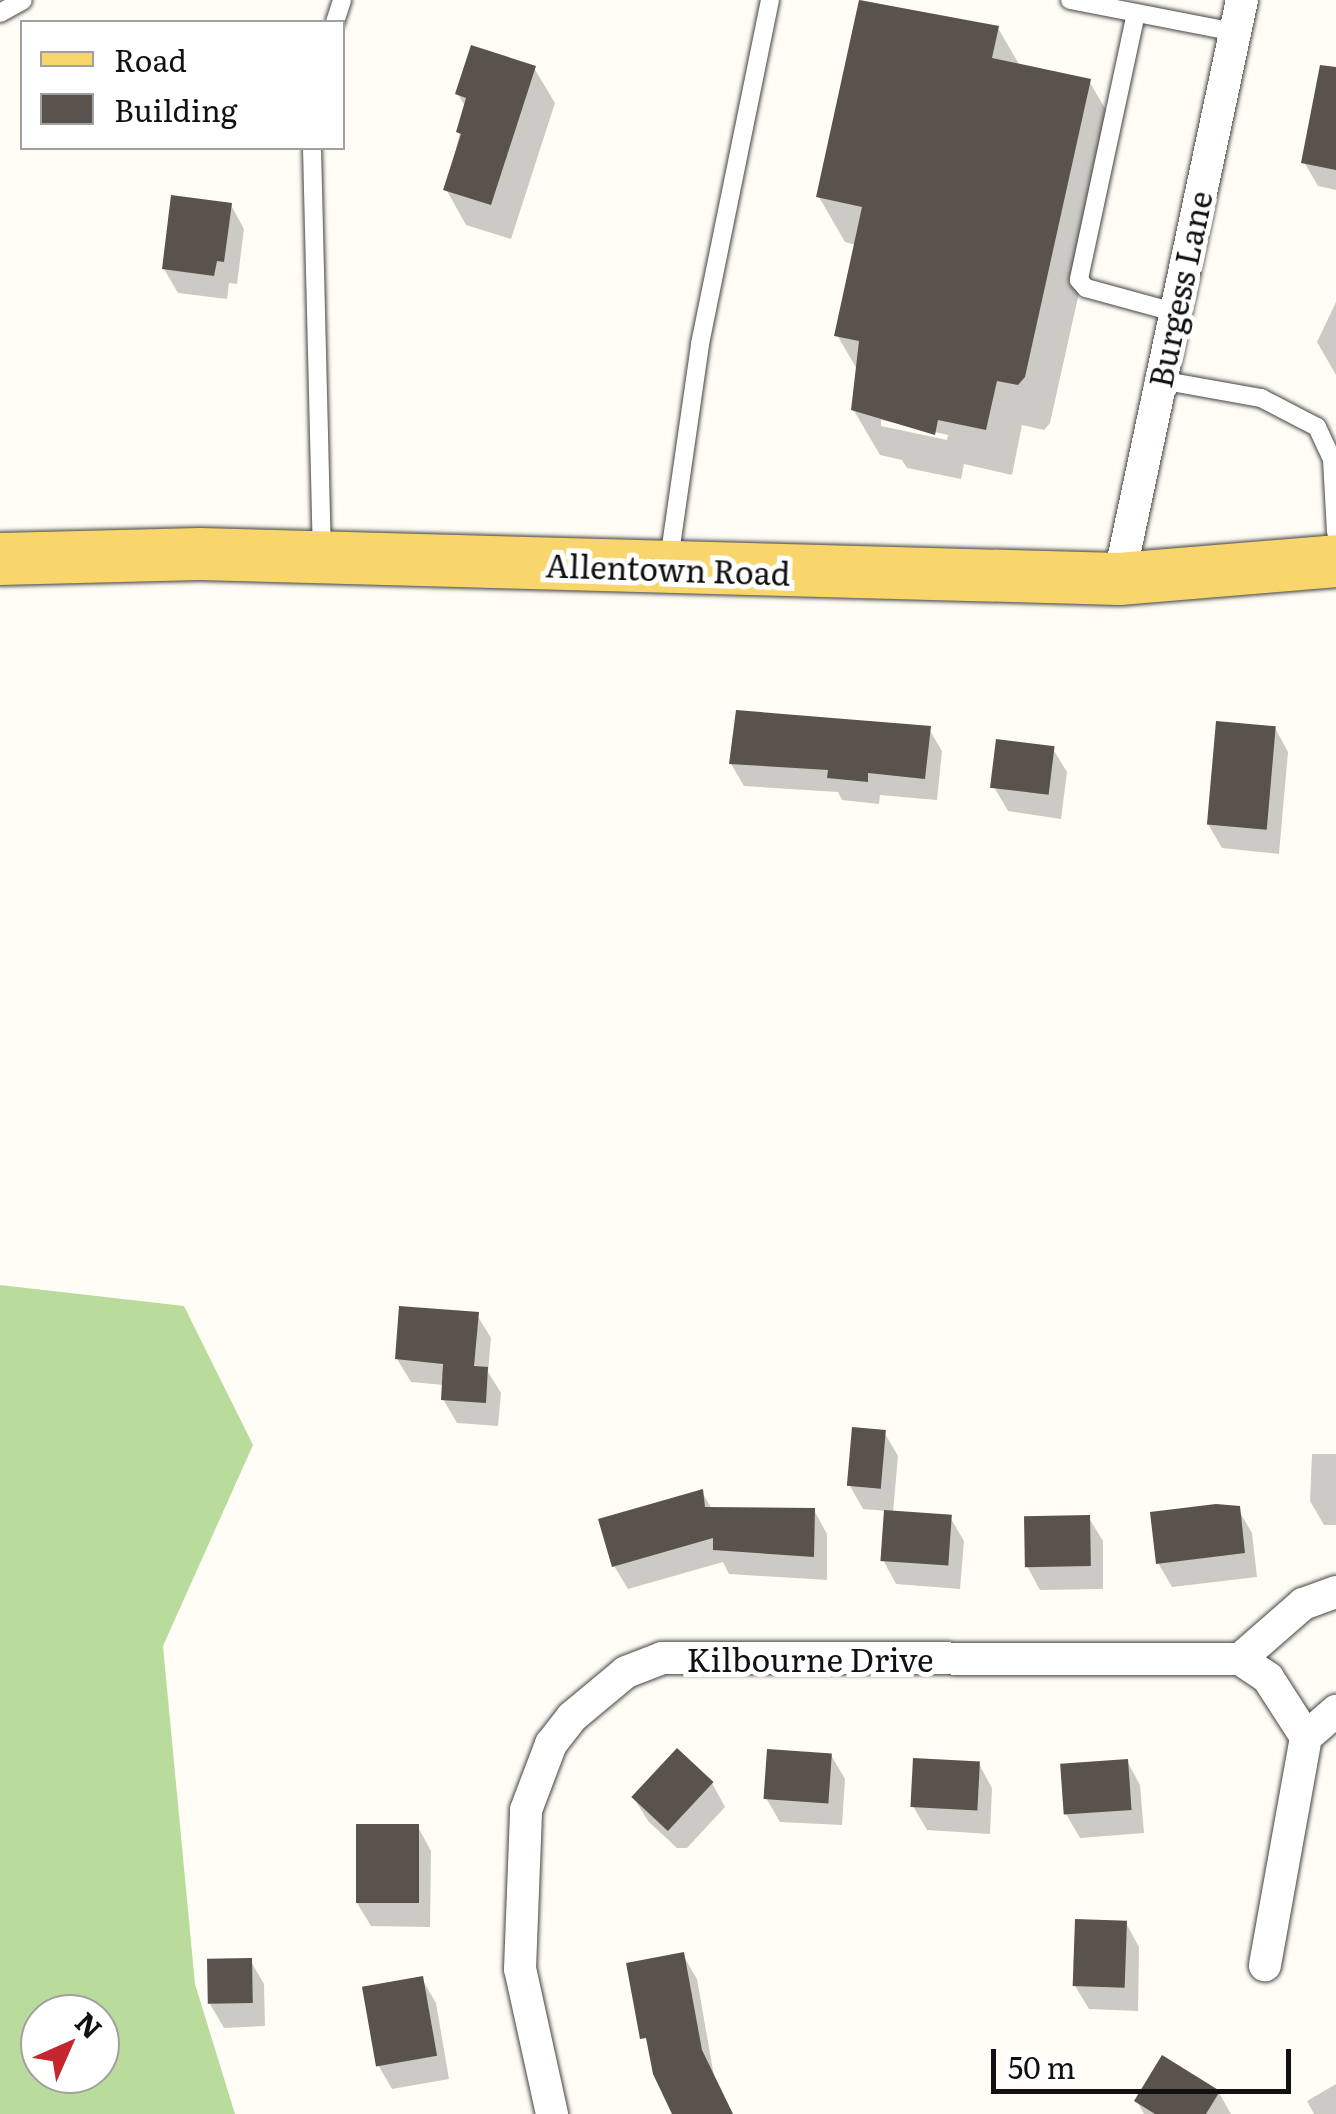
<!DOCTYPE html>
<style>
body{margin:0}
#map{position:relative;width:1336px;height:2114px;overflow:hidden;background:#fffdf5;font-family:Literata,serif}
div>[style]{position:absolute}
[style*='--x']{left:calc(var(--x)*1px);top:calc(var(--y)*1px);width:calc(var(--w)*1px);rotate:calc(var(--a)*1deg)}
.forest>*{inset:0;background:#b9dc9c}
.shadow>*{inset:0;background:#0003}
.building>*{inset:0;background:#5a524d;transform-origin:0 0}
.roads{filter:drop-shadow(0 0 2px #444) drop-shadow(0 0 2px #444)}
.service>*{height:18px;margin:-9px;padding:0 9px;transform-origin:9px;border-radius:9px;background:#fff}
.minor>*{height:32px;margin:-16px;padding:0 16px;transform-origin:16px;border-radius:16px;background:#fff}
.primary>*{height:52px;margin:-26px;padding:0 26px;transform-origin:26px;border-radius:26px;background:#f9d66b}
span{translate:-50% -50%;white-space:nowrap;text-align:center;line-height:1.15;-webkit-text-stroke:10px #fff;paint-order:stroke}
.street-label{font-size:32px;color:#111}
.legend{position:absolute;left:20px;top:20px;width:325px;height:130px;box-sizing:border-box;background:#fff;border:2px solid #a0a0a0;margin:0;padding:12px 18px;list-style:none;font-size:30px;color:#111}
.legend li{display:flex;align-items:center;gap:20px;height:50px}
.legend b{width:50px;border:2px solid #a0a0a0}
.north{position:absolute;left:20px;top:1994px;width:100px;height:100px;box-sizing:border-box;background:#fff;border:2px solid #a0a0a0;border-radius:50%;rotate:45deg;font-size:28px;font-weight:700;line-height:40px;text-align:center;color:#111}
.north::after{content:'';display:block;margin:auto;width:35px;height:45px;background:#c4262e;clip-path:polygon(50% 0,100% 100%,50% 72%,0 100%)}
.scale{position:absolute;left:991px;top:2049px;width:300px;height:45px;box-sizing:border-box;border:5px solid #111;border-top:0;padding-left:12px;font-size:30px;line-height:35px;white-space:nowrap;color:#111;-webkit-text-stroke:8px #fff;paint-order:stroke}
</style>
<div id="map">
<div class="forest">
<div style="clip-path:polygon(evenodd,0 1285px,184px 1306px,253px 1445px,163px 1646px,195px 1984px,235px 2114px,0 2114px,0 1285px,40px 2014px,100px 2014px,100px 2074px,40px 2074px,40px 2014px)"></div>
</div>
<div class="shadow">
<div style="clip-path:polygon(evenodd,861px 0,998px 28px,1020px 66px,1089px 81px,1116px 127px,1050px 423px,1044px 430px,1022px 425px,1012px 475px,964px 464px,961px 479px,907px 468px,902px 460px,880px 455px,853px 409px,858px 371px,837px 335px,856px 245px,845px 242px,819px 197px,861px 0,881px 420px,948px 435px,947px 440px,881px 426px,881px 420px)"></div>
<div style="clip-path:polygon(534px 68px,555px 103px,511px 239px,466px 225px,446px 189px,466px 108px,458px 94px)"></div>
<div style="clip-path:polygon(1336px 96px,1336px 190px,1318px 186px,1304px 162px)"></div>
<div style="clip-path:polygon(231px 205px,244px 229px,237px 284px,229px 283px,227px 299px,178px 293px,164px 269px)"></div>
<div style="clip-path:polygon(1336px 302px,1336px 375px,1317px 342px)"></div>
<div style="clip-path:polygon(1275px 728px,1288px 752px,1279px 854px,1222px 848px,1208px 824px)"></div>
<div style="clip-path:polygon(929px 729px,942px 751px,937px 800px,880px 795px,879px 804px,842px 800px,838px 792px,744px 786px,731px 764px)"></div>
<div style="clip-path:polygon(1053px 749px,1067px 772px,1061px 819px,1008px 811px,994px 787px)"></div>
<div style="clip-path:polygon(477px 1315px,491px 1338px,488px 1372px,501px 1393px,498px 1426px,457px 1423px,443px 1399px,444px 1385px,411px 1382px,397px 1359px)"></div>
<div style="clip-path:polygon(884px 1432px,898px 1456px,893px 1513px,950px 1517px,964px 1541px,960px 1589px,896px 1584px,883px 1560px,887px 1511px,863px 1509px,850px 1486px)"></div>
<div style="clip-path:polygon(1312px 1454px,1336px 1454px,1336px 1525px,1324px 1525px,1310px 1501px)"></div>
<div style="clip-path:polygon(702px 1492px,712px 1509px,814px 1510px,827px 1534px,827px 1580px,729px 1574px,723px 1562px,628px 1589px,614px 1566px)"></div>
<div style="clip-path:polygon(1238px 1509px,1252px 1533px,1257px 1577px,1172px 1587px,1158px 1563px)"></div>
<div style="clip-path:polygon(1089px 1518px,1103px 1541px,1103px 1589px,1040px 1590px,1027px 1566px)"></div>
<div style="clip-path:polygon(831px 1755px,845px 1779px,842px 1825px,780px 1822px,766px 1798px)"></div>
<div style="clip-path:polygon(1127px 1761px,1140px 1785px,1144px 1833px,1080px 1838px,1066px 1814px)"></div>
<div style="clip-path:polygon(979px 1764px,992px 1788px,990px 1834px,927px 1830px,913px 1806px)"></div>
<div style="clip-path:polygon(712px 1783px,725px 1807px,687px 1848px,677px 1848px,648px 1821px,634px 1798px)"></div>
<div style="clip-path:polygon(418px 1827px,431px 1851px,430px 1927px,371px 1926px,357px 1903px)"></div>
<div style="clip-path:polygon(1126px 1923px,1139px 1947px,1138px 2011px,1089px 2009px,1075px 1986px)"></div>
<div style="clip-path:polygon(683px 1955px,697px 1979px,714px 2076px,732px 2114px,675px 2114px)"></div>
<div style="clip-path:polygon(250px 1960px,264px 1984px,265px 2026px,224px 2028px,210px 2004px)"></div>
<div style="clip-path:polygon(422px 1979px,436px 2003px,449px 2079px,392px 2089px,378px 2065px)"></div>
<div style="clip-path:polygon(1336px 2084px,1336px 2114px,1314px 2114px,1307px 2101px)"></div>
<div style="clip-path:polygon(1219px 2093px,1231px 2114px,1144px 2114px,1137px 2101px)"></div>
</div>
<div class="building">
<div style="clip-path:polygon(859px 0,999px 26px,992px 58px,1091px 79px,1025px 377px,1018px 385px,997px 381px,986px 430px,938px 420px,935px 435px,851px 410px,859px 341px,834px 336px,862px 207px,816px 197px)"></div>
<div style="clip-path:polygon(471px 45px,536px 66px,491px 205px,443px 190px,461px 134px,456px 132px,466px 98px,455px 94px)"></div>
<div style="clip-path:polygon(1320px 65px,1336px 67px,1336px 170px,1301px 163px)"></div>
<div style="clip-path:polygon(171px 195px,232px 203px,224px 262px,217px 261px,214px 276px,162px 269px)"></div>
<div style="clip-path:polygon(736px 710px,931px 726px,925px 779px,868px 773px,868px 782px,827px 778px,828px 770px,729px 764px)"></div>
<div style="left:1216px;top:721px;width:60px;height:104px;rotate:5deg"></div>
<div style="left:996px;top:739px;width:59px;height:49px;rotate:7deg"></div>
<div style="clip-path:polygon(399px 1306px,479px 1312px,474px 1366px,488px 1367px,486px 1403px,441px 1400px,443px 1364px,395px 1359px)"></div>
<div style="left:852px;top:1427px;width:34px;height:59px;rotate:5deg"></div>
<div style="clip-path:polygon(703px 1489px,705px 1507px,815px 1508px,814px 1557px,713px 1550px,713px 1538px,612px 1567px,598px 1519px)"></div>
<div style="clip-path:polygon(1216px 1504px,1240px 1506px,1245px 1553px,1156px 1564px,1150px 1512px)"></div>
<div style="left:884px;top:1510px;width:68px;height:51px;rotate:4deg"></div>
<div style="left:1090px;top:1515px;width:51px;height:66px;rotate:89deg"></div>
<div style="left:677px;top:1748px;width:50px;height:67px;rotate:43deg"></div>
<div style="left:767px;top:1749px;width:65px;height:50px;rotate:4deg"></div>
<div style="left:913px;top:1758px;width:67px;height:49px;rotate:3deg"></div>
<div style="left:1128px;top:1759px;width:51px;height:68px;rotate:86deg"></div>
<div style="left:356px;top:1824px;width:63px;height:79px"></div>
<div style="left:1075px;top:1919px;width:52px;height:67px;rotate:2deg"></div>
<div style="clip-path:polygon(684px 1952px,702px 2050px,733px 2114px,672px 2114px,653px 2074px,646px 2038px,640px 2039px,626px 1963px)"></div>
<div style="left:252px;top:1958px;width:45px;height:45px;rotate:89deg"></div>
<div style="left:423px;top:1976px;width:81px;height:62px;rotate:80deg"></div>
<div style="clip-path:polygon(1162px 2055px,1220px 2091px,1206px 2114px,1155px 2114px,1134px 2101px)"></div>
</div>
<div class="roads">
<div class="service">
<div style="--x:1070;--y:0;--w:168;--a:11"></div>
<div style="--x:0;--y:13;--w:26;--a:-29"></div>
<div style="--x:1136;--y:13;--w:273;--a:102.1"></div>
<div style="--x:1079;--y:280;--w:11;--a:49"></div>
<div style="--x:1086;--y:288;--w:91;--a:15.3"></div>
<div style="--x:335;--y:22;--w:23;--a:-72"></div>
<div style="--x:312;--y:148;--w:404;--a:88.6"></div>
<div style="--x:1160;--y:380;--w:103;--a:10.1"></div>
<div style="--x:1261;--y:398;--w:63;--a:27.4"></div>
<div style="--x:1317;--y:427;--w:35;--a:65"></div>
<div style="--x:1332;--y:459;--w:73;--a:86.9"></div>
<div style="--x:669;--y:560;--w:218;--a:-81.8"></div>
<div style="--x:700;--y:344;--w:351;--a:-78.5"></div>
</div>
<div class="minor">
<div style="--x:1119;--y:579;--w:592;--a:-78.01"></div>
<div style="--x:1240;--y:1659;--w:84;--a:-41.1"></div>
<div style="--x:1303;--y:1604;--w:35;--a:-20"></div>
<div style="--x:1306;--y:1737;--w:40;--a:-41"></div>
<div style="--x:552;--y:2114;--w:148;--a:-102.4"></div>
<div style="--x:520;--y:1969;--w:159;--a:-87.8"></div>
<div style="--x:526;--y:1810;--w:71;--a:-69.3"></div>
<div style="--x:551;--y:1744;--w:34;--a:-52"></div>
<div style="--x:572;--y:1717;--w:70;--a:-39.8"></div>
<div style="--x:626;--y:1672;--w:39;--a:-21"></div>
<div style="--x:662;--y:1658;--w:578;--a:0.1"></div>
<div style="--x:1240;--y:1659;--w:34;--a:34"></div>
<div style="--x:1268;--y:1678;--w:70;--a:57.2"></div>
<div style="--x:1306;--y:1737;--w:232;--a:100.2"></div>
</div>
<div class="primary">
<div style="--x:0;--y:559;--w:200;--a:-1.4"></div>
<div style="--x:200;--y:554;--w:919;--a:1.56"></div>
<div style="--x:1119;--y:579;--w:218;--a:-4.7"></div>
</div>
</div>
<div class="street-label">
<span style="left:1179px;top:289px;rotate:-78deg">Burgess Lane</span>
<span style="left:668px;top:568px;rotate:2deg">Allentown Road</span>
<span style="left:810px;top:1658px">Kilbourne Drive</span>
</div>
<ul class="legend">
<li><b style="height:12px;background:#f9d66b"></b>Road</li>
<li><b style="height:28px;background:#5a524d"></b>Building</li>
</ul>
<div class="north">N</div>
<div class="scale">50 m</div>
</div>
